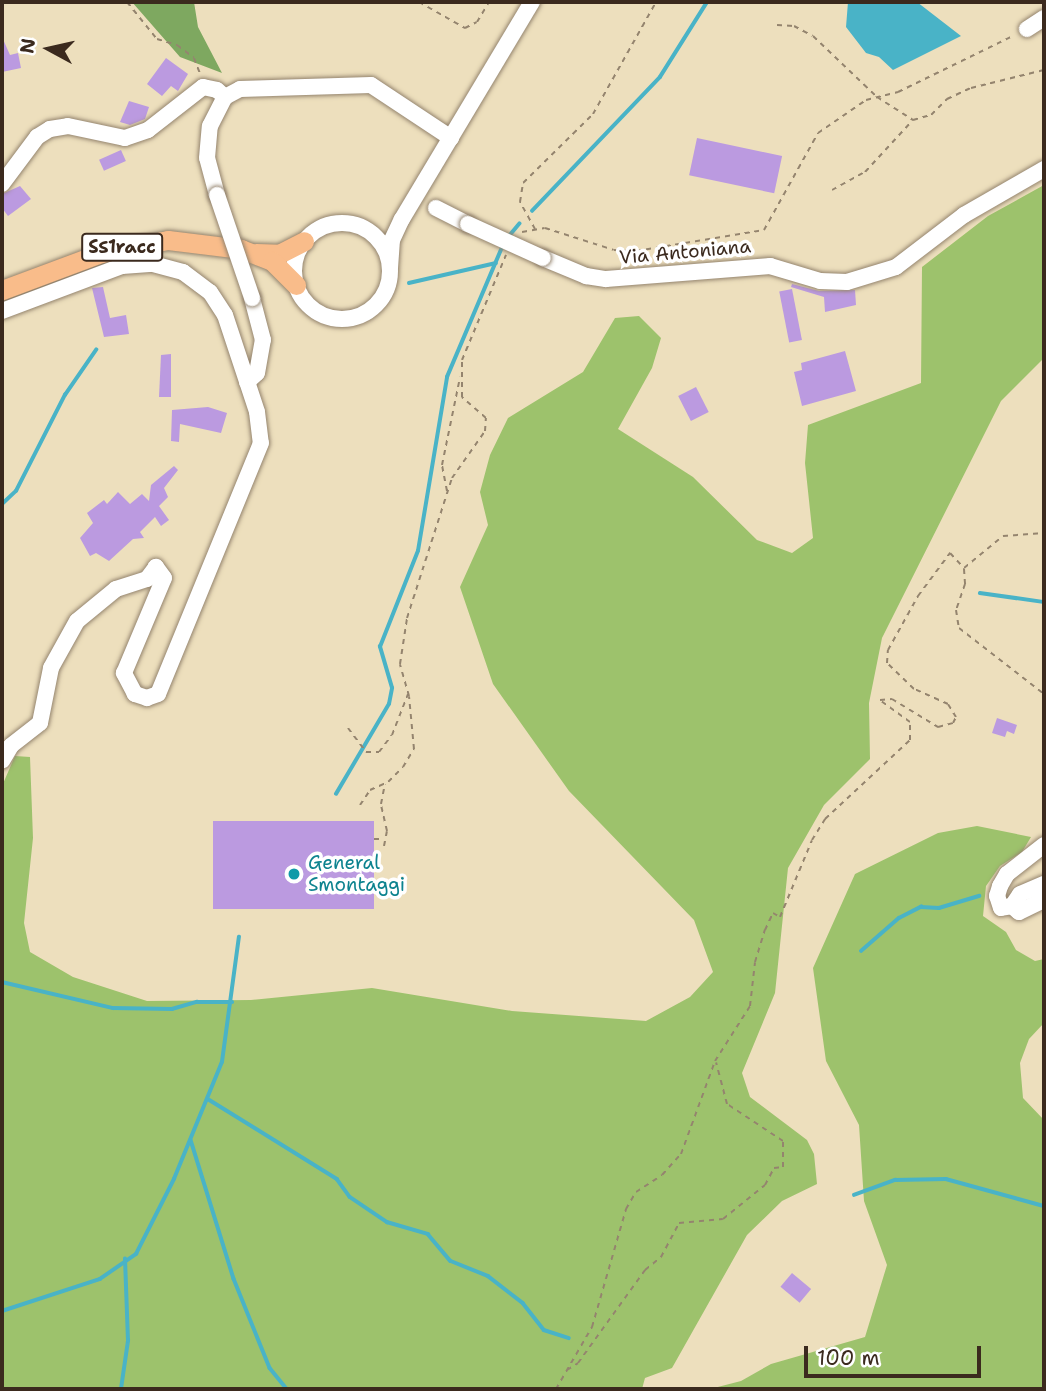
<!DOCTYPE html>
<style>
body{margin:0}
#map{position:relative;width:1046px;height:1391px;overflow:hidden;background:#eddfbd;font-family:"Shantell Sans",sans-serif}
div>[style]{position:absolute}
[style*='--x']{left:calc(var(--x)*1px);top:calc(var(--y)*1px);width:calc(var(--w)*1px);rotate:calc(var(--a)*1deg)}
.green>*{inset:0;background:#9dc26c}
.forest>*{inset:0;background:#7ea860}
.water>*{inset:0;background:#49b3c7}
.stream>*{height:3.5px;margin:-1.75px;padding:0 1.75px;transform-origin:1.75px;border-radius:1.75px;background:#49b3c7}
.building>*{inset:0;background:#bb9ae0;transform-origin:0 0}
.path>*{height:2px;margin-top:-1px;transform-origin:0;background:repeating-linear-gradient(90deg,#94846e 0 5px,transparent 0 10px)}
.roads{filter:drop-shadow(0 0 2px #94846e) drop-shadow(0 0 2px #94846e)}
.minor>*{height:16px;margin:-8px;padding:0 8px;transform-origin:8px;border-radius:8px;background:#fff}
.minor>.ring{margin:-8px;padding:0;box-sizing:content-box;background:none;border:16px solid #fff;border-radius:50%}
.major>*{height:19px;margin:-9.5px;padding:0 9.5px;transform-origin:9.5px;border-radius:9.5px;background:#f9bc8a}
.bridges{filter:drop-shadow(0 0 2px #94846e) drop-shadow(0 0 2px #94846e)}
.minor-bridge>*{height:16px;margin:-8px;padding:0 8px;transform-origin:8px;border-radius:8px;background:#fff}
.dots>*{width:19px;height:19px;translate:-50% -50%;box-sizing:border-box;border:4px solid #fff;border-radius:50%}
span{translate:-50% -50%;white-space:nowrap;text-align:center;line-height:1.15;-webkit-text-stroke:7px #fff;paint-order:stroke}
.shield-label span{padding:2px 5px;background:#fff;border:2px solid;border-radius:5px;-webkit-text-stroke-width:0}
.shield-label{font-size:18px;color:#3b2a1e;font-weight:700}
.street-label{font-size:19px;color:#3b2a1e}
.culture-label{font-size:19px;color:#0d838f}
.left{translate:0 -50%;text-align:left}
.frame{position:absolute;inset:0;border:4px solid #3b2a1e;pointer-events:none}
.north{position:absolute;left:14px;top:14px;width:70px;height:70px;-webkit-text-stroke:5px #fff;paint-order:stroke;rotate:278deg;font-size:19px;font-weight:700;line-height:28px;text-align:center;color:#3b2a1e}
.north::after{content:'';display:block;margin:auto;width:24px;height:32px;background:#3b2a1e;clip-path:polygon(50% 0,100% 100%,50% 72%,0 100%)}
.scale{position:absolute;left:804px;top:1346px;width:177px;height:32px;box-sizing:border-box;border:4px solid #3b2a1e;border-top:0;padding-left:9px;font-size:21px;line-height:24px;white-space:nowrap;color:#3b2a1e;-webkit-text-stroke:5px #fff;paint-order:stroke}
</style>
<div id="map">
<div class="green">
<div style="clip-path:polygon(1044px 185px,1044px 358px,1001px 401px,882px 638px,869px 703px,870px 759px,824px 805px,788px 868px,775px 993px,742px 1073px,750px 1097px,807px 1140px,814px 1154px,817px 1184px,782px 1201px,747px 1235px,672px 1368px,645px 1378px,642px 1389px,2px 1389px,2px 786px,15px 756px,30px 757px,33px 838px,24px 923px,30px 952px,73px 977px,147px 1001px,251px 1000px,372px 988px,512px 1011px,646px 1021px,690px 997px,713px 972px,694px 920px,569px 791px,493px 684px,460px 587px,488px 525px,480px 492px,490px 455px,508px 418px,583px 372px,615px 318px,639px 316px,661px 338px,652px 368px,618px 429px,693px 477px,757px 540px,792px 553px,813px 538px,805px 463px,808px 425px,921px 383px,922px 267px,988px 216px)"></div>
<div style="clip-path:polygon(977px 826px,1031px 837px,1022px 852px,1000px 866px,986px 886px,983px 916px,1006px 932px,1016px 950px,1035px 961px,1044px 959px,1044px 1023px,1029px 1039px,1020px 1063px,1023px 1098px,1044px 1120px,1044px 1389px,710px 1389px,741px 1381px,771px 1364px,865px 1337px,887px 1265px,864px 1201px,859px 1125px,826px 1061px,813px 968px,855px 874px,938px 833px)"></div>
</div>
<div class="forest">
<div style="clip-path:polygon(132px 2px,194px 2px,198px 27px,222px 73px,180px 57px)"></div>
</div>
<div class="water">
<div style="clip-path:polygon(848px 2px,917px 2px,961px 36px,893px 70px,879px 57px,866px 53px,846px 27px)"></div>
</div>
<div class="stream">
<div style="--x:532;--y:211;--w:185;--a:-46.3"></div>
<div style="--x:660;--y:77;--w:89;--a:-57.9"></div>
<div style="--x:509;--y:236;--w:16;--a:-50"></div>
<div style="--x:409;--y:283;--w:89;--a:-12.9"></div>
<div style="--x:2;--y:504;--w:19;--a:-43"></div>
<div style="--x:16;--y:491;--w:108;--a:-63"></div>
<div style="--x:65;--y:395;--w:55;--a:-55.4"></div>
<div style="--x:980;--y:593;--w:65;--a:8"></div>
<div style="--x:336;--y:794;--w:104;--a:-59.5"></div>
<div style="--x:389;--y:704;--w:16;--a:-79"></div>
<div style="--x:392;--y:688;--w:43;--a:-106.3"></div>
<div style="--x:380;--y:647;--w:103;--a:-68.4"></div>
<div style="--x:418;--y:551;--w:176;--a:-80.5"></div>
<div style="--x:447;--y:377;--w:143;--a:-67"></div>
<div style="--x:861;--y:951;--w:50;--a:-41"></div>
<div style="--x:899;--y:918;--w:25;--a:-27"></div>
<div style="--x:921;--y:907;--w:18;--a:3"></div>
<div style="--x:939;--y:908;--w:42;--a:-16.7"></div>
<div style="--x:2;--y:982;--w:114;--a:13.2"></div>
<div style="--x:113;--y:1008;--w:59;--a:1"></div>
<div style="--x:172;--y:1009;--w:26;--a:-16"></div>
<div style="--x:197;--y:1002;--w:35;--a:0"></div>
<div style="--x:208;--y:1099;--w:152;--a:31.8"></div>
<div style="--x:337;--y:1179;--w:22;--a:54"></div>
<div style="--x:350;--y:1197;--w:45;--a:34"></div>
<div style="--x:387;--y:1222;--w:43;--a:16.3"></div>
<div style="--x:428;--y:1234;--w:35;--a:50"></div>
<div style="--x:451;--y:1261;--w:40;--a:22"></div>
<div style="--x:488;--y:1276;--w:44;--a:37.6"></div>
<div style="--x:523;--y:1303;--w:34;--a:52"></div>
<div style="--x:544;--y:1330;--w:26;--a:18"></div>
<div style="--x:191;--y:1140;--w:145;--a:72.8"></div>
<div style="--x:234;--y:1279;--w:96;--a:68"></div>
<div style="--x:270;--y:1368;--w:27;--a:51"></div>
<div style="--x:854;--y:1195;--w:44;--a:-20.1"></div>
<div style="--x:895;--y:1180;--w:51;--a:-1.1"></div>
<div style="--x:946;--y:1179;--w:102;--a:15.4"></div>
<div style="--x:2;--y:1311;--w:103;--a:-18.1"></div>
<div style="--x:100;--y:1279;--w:44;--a:-34.8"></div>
<div style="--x:136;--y:1254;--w:84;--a:-63.1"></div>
<div style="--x:174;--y:1179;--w:126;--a:-67.7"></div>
<div style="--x:222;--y:1062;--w:126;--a:-82.3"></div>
<div style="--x:121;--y:1389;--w:49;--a:-81.7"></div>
<div style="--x:128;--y:1341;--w:82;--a:-92.1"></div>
</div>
<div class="building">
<div style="clip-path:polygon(2px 37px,10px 55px,18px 53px,21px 68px,2px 72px)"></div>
<div style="clip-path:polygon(166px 58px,188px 74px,178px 91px,171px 86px,162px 96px,147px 84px)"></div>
<div style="clip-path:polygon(129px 101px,149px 107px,145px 119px,130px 125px,120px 122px)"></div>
<div style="left:697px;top:138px;width:87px;height:38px;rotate:12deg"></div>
<div style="left:121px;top:150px;width:12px;height:24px;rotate:66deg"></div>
<div style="clip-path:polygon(20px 186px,31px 199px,8px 216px,2px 208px,2px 194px)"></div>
<div style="clip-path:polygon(792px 284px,819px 291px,855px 290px,856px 305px,825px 312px,824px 297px,791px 287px)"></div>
<div style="clip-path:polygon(103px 287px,110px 318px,126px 315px,129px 334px,104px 337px,92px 288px)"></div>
<div style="left:792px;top:289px;width:52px;height:13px;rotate:79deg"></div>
<div style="clip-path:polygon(845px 351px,856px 391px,802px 406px,794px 372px,802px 370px,801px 363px)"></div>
<div style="clip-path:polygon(171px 354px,171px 397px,159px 397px,161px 355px)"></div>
<div style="left:696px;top:387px;width:28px;height:20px;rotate:63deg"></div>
<div style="clip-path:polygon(208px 407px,227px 413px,221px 433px,180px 424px,179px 442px,171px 441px,172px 410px)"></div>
<div style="clip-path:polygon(174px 466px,178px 470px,164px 488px,168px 497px,159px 506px,169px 520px,161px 526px,155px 517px,140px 532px,144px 538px,133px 539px,109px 561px,96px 553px,90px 556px,80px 538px,93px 523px,87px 513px,104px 500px,107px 504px,118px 492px,130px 504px,142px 494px,149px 501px,151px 485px)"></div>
<div style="clip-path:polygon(997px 718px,1017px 725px,1014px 734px,1007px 731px,1005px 737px,992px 733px)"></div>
<div style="left:374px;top:821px;width:88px;height:161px;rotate:90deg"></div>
<div style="left:792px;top:1273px;width:25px;height:18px;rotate:40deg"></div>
</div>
<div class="path">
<div style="--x:127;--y:2;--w:48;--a:51"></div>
<div style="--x:157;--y:39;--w:21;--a:17"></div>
<div style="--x:177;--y:45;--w:21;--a:37"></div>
<div style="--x:194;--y:58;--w:17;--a:69"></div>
<div style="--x:419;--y:2;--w:53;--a:29.5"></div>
<div style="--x:465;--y:28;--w:13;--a:-27"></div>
<div style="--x:477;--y:22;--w:23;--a:-59"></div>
<div style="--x:777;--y:25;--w:17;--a:3"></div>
<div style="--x:794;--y:26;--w:21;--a:28"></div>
<div style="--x:813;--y:36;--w:88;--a:43.6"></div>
<div style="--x:877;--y:97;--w:43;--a:32.6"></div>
<div style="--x:913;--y:120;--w:19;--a:-16"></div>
<div style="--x:931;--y:115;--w:23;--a:-45"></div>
<div style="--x:947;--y:99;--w:26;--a:-25"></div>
<div style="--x:971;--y:88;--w:75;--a:-13.9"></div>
<div style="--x:832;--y:190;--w:38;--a:-29"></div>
<div style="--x:865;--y:172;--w:69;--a:-47.3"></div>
<div style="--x:535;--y:229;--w:31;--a:-119"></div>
<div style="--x:520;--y:202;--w:19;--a:-81"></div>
<div style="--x:523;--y:183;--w:98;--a:-44.6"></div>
<div style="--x:593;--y:114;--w:129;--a:-60.6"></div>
<div style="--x:522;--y:232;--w:23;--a:-10"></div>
<div style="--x:545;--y:228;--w:72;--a:17.7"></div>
<div style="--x:614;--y:250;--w:22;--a:3"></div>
<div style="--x:636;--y:251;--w:130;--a:-9.3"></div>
<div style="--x:764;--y:230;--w:111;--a:-60.9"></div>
<div style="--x:818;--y:133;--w:58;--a:-34.5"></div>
<div style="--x:866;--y:100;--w:33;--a:-14"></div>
<div style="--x:898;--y:92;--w:128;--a:-26"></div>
<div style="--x:447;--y:491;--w:26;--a:-101"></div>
<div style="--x:442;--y:465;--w:90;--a:-78.4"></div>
<div style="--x:964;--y:569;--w:15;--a:86"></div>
<div style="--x:965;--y:584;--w:28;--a:109"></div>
<div style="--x:956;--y:610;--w:18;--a:81"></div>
<div style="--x:959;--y:628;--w:108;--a:37.8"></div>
<div style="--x:348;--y:728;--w:30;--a:53"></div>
<div style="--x:366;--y:752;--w:13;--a:0"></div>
<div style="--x:379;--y:752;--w:21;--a:-53"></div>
<div style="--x:392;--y:735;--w:44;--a:-68.7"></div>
<div style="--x:360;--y:805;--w:18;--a:-56"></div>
<div style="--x:370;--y:790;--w:20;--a:-24"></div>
<div style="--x:388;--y:782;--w:21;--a:-45"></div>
<div style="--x:403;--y:767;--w:21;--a:-59"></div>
<div style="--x:414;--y:749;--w:53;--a:-95.4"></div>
<div style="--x:409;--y:696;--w:33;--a:-106"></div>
<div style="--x:400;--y:664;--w:47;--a:-81.3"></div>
<div style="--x:407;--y:618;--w:147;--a:-72.2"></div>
<div style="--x:452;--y:478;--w:57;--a:-54.9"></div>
<div style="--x:485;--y:431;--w:13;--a:-86"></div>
<div style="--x:486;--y:418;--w:32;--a:-139"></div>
<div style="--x:462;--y:397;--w:37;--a:-90"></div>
<div style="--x:462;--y:360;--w:114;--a:-67.3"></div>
<div style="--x:374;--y:839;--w:9;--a:0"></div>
<div style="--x:384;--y:846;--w:15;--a:-79"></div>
<div style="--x:387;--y:831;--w:28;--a:-103"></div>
<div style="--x:381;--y:804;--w:20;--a:-79"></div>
<div style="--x:567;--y:1370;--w:13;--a:-32"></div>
<div style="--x:578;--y:1363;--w:115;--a:-54.2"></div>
<div style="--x:645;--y:1270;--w:21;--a:-39"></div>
<div style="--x:661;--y:1257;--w:38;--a:-62"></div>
<div style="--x:679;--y:1223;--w:44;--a:-5.2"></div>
<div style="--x:723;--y:1219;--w:54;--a:-39"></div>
<div style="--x:765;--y:1185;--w:19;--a:-62"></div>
<div style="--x:774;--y:1168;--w:9;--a:-6"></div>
<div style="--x:783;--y:1167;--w:26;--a:-90"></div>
<div style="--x:783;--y:1141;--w:67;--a:-146.5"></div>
<div style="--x:727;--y:1104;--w:43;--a:-104.7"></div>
<div style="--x:556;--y:1389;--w:72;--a:-59.9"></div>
<div style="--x:592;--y:1327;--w:123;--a:-73.9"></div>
<div style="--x:626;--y:1209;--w:20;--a:-60"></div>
<div style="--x:636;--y:1192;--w:31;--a:-33"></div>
<div style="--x:662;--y:1175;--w:28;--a:-48"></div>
<div style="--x:681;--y:1154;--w:99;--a:-69.9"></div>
<div style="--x:715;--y:1061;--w:65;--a:-57.5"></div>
<div style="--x:750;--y:1006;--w:44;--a:-83.5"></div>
<div style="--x:755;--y:962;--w:34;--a:-73"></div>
<div style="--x:765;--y:930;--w:19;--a:-65"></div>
<div style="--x:773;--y:913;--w:8;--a:30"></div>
<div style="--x:780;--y:917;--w:83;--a:-67.4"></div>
<div style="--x:812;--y:840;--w:25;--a:-58"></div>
<div style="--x:825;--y:819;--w:116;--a:-42.9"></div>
<div style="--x:910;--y:740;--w:18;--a:-90"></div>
<div style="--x:910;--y:722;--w:37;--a:-144"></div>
<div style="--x:880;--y:700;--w:12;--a:-5"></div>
<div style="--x:892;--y:699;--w:54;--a:31.3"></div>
<div style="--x:938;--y:727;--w:16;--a:-15"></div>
<div style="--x:953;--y:723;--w:7;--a:-63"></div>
<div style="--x:956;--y:717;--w:15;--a:-122"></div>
<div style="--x:948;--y:704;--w:37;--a:-156"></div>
<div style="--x:914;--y:689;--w:37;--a:-136"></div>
<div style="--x:887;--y:663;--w:13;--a:-86"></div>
<div style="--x:888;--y:650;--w:62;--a:-60.9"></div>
<div style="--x:918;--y:596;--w:54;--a:-53.3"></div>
<div style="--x:950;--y:553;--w:21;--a:47"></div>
<div style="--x:964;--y:568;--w:50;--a:-39.4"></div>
<div style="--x:1003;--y:536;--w:41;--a:-4.2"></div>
</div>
<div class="roads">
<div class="minor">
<div style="--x:1027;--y:29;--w:20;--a:-33"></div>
<div style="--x:2;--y:184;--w:59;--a:-53.3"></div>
<div style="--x:37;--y:137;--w:15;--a:-32"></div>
<div style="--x:50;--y:129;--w:18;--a:-9"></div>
<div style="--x:68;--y:126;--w:58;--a:11.9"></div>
<div style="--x:125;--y:138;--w:24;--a:-19"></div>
<div style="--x:148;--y:130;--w:70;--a:-38"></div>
<div style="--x:203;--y:87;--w:14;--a:12"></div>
<div style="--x:217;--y:90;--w:11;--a:41"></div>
<div style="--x:217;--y:195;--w:38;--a:-105"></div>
<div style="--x:207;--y:158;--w:32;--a:-85"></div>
<div style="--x:210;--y:126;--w:33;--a:-63"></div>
<div style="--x:225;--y:97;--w:17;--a:-28"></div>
<div style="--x:240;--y:89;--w:131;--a:-1.7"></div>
<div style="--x:371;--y:85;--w:96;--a:33.5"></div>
<div style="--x:436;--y:208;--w:36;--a:27"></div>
<div class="ring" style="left:294px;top:223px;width:80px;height:80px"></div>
<div style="--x:543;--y:258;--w:47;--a:22.7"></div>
<div style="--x:586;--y:276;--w:20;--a:9"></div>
<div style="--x:606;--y:279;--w:165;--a:-4.5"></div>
<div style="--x:770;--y:266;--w:52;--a:16.7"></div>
<div style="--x:820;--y:281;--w:27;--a:2"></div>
<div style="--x:847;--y:282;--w:51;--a:-17"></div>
<div style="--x:896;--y:267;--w:86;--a:-37.4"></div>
<div style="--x:964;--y:215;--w:92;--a:-29.9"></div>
<div style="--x:390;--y:268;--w:28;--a:-86"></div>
<div style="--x:392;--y:240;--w:23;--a:-65"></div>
<div style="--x:402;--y:219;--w:253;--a:-59.1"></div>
<div style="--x:2;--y:311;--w:128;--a:-20.6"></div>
<div style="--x:122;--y:266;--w:31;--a:-4"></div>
<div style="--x:153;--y:264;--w:31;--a:15"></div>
<div style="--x:183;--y:272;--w:34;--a:37"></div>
<div style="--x:210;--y:292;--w:27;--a:57"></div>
<div style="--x:225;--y:315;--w:102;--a:71.7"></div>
<div style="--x:257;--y:412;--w:31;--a:83"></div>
<div style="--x:261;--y:443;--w:271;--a:112.3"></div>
<div style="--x:158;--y:694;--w:12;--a:160"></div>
<div style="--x:147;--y:698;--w:13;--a:-162"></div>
<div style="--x:135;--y:694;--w:24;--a:-118"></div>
<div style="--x:124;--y:673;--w:103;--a:-67.2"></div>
<div style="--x:164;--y:578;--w:14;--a:-126"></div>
<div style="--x:156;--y:567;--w:15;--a:127"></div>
<div style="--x:147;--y:579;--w:33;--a:162"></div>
<div style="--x:116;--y:589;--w:50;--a:140.6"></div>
<div style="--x:77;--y:621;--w:54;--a:119"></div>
<div style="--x:51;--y:668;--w:56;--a:101.3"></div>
<div style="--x:40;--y:723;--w:37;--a:142"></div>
<div style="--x:11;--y:746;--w:17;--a:121"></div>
<div style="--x:247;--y:382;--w:13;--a:-42"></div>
<div style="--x:257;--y:373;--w:34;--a:-80"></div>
<div style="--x:263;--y:340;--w:43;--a:-104.7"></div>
<div style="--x:1012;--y:906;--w:11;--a:170"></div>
<div style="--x:1001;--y:908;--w:13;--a:-108"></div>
<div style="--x:997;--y:896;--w:10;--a:-73"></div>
<div style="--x:1000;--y:886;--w:14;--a:-60"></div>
<div style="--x:1007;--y:874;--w:47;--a:-38.1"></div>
<div style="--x:1012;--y:906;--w:14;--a:-56"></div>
<div style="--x:1020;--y:894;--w:26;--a:-23"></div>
<div style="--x:1012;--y:906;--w:9;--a:41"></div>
<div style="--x:1019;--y:912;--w:28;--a:-26"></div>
</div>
<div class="major">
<div style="--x:256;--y:253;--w:23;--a:2"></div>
<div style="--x:279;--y:254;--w:28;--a:-27"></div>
<div style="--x:2;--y:290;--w:106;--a:-20.5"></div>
<div style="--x:101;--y:253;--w:68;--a:-11"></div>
<div style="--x:168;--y:240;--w:74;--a:7"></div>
<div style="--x:241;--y:249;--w:33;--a:21"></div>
<div style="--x:272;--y:261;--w:34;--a:45"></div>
</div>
</div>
<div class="bridges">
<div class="minor-bridge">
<div style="--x:217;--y:195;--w:109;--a:71.2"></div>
<div style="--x:468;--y:224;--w:82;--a:24.4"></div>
</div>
</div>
<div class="dots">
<div style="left:294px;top:874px;background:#0f9aa8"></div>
</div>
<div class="shield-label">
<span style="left:122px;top:247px">SS1racc</span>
</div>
<div class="street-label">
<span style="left:685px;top:252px;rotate:-5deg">Via Antoniana</span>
</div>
<div class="culture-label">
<span class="left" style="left:308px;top:874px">General<br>Smontaggi</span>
</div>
<div class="frame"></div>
<div class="north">N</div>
<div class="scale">100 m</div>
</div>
